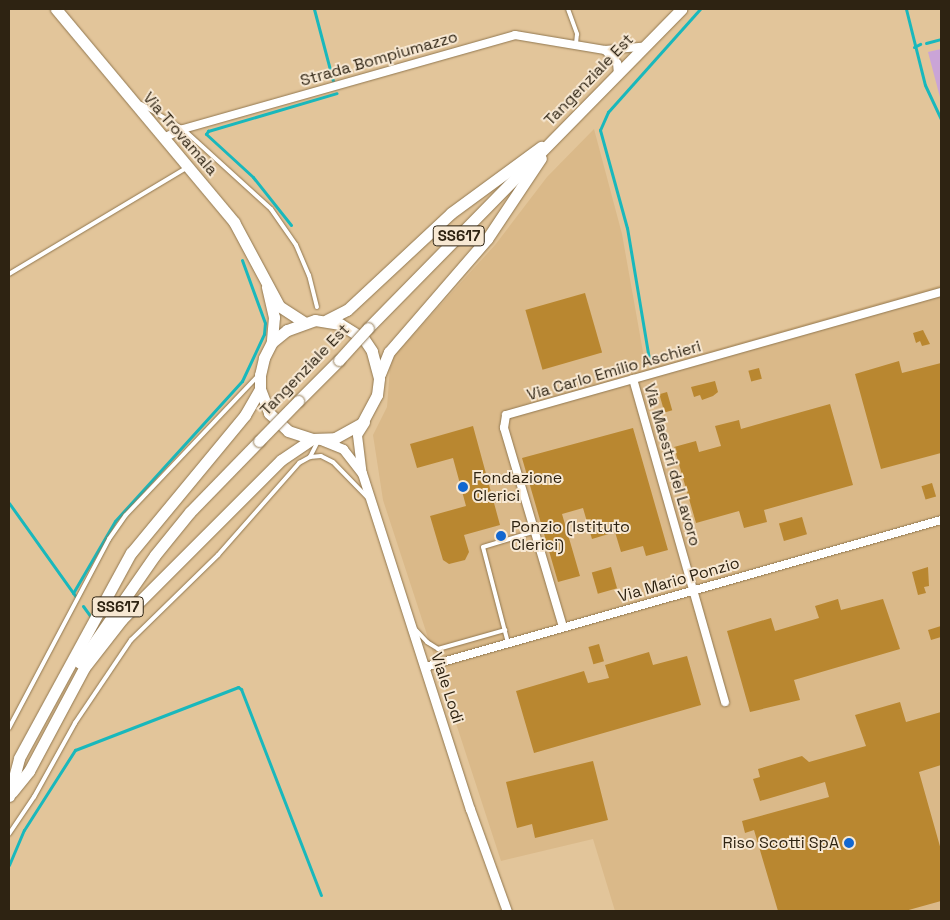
<!DOCTYPE html>
<style>
body{margin:0}
#map{position:relative;width:950px;height:920px;overflow:hidden;background:#e2c59a;font-family:"Space Grotesk",sans-serif}
div>[style]{position:absolute}
[style*='--x']{left:calc(var(--x)*1px);top:calc(var(--y)*1px);width:calc(var(--w)*1px);rotate:calc(var(--a)*1deg)}
.built>*{inset:0;background:#dab989}
.green>*{inset:0;background:#caa4d7}
.stream>*{height:3px;margin:-1.5px;padding:0 1.5px;transform-origin:1.5px;border-radius:1.5px;background:#19b8bc}
.building>*{inset:0;background:#b98730;transform-origin:0 0}
.roads{filter:drop-shadow(0 0 1px #91774f) drop-shadow(0 0 1px #91774f)}
.service>*{height:4px;margin:-2px;padding:0 2px;transform-origin:2px;border-radius:2px;background:#fff}
.minor>*{height:8px;margin:-4px;padding:0 4px;transform-origin:4px;border-radius:4px;background:#fff}
.tertiary>*{height:9px;margin:-4.5px;padding:0 4.5px;transform-origin:4.5px;border-radius:4.5px;background:#fff}
.primary>*{height:11px;margin:-5.5px;padding:0 5.5px;transform-origin:5.5px;border-radius:5.5px;background:#fff}
.bridges{filter:drop-shadow(0 0 1px #91774f) drop-shadow(0 0 1px #91774f)}
.primary-bridge>*{height:11px;margin:-5.5px;padding:0 5.5px;transform-origin:5.5px;border-radius:5.5px;background:#fff}
.dots>*{width:14px;height:14px;translate:-50% -50%;box-sizing:border-box;border:2px solid #f7e8d3;border-radius:50%}
span{translate:-50% -50%;white-space:nowrap;text-align:center;line-height:1.15;-webkit-text-stroke:4px #f7e8d3;paint-order:stroke}
.shield-label span{padding:1px 4px;background:#f7e8d3;border:1px solid;border-radius:4px;-webkit-text-stroke-width:0}
.shield-label{font-size:15px;color:#2e2312;font-weight:700}
.street-label{font-size:16px;color:#2e2312}
.poi-label{font-size:16px;color:#2e2312}
.left{translate:0 -50%;text-align:left}
.right{translate:-100% -50%;text-align:right}
.frame{position:absolute;inset:0;border:10px solid #2e2312;pointer-events:none}
</style>
<div id="map">
<div class="built">
<div style="clip-path:polygon(594px 129px,622px 234px,646px 369px,941px 285px,941px 911px,615px 911px,593px 839px,501px 861px,383px 500px,373px 435px,387px 407px,390px 368px,394px 356px,495px 245px,547px 177px)"></div>
</div>
<div class="green">
<div style="clip-path:polygon(941px 49px,941px 101px,928px 52px)"></div>
</div>
<div class="stream">
<div style="--x:314;--y:9;--w:74;--a:75.2"></div>
<div style="--x:906;--y:9;--w:78;--a:76"></div>
<div style="--x:925;--y:85;--w:38;--a:65"></div>
<div style="--x:926;--y:43;--w:16;--a:-15"></div>
<div style="--x:914;--y:47;--w:7;--a:-27"></div>
<div style="--x:291;--y:225;--w:61;--a:-128.4"></div>
<div style="--x:253;--y:177;--w:64;--a:-137.5"></div>
<div style="--x:206;--y:134;--w:4;--a:-56"></div>
<div style="--x:208;--y:131;--w:134;--a:-16.4"></div>
<div style="--x:650;--y:365;--w:139;--a:-99.5"></div>
<div style="--x:627;--y:228;--w:102;--a:-105.4"></div>
<div style="--x:600;--y:130;--w:20;--a:-66"></div>
<div style="--x:608;--y:112;--w:138;--a:-48.2"></div>
<div style="--x:9;--y:503;--w:115;--a:54.5"></div>
<div style="--x:73;--y:593;--w:83;--a:-59.7"></div>
<div style="--x:115;--y:521;--w:189;--a:-47.8"></div>
<div style="--x:242;--y:381;--w:52;--a:-64.9"></div>
<div style="--x:264;--y:334;--w:11;--a:-85"></div>
<div style="--x:265;--y:323;--w:67;--a:-110.1"></div>
<div style="--x:83;--y:606;--w:14;--a:54"></div>
<div style="--x:9;--y:865;--w:38;--a:-67"></div>
<div style="--x:24;--y:830;--w:95;--a:-57.5"></div>
<div style="--x:75;--y:750;--w:175;--a:-21.1"></div>
<div style="--x:238;--y:687;--w:4;--a:34"></div>
<div style="--x:241;--y:689;--w:221;--a:68.8"></div>
</div>
<div class="building">
<div style="left:585px;top:293px;width:62px;height:62px;rotate:74deg"></div>
<div style="clip-path:polygon(923px 330px,930px 344px,922px 346px,920px 341px,916px 343px,913px 333px)"></div>
<div style="clip-path:polygon(899px 361px,902px 373px,941px 363px,941px 453px,881px 469px,855px 374px)"></div>
<div style="left:759px;top:368px;width:11px;height:11px;rotate:75deg"></div>
<div style="clip-path:polygon(715px 381px,718px 392px,713px 396px,702px 400px,700px 395px,694px 397px,691px 387px)"></div>
<div style="left:667px;top:392px;width:19px;height:8px;rotate:74deg"></div>
<div style="clip-path:polygon(830px 404px,853px 485px,764px 510px,767px 522px,744px 528px,739px 511px,696px 523px,674px 447px,696px 441px,699px 452px,721px 446px,715px 426px,739px 420px,741px 429px)"></div>
<div style="clip-path:polygon(473px 426px,500px 525px,464px 535px,469px 552px,465px 560px,449px 564px,443px 560px,430px 516px,466px 506px,453px 458px,417px 468px,410px 444px)"></div>
<div style="clip-path:polygon(633px 428px,668px 550px,646px 556px,643px 546px,621px 552px,615px 532px,592px 539px,583px 508px,562px 514px,580px 576px,558px 582px,522px 458px)"></div>
<div style="left:932px;top:483px;width:14px;height:11px;rotate:73deg"></div>
<div style="left:802px;top:517px;width:18px;height:24px;rotate:74deg"></div>
<div style="left:611px;top:567px;width:22px;height:20px;rotate:74deg"></div>
<div style="clip-path:polygon(928px 567px,929px 586px,924px 587px,926px 593px,918px 595px,912px 572px)"></div>
<div style="clip-path:polygon(838px 599px,841px 610px,883px 599px,900px 649px,794px 680px,800px 700px,750px 712px,727px 631px,771px 618px,775px 631px,819px 618px,815px 606px)"></div>
<div style="clip-path:polygon(941px 626px,941px 637px,931px 640px,928px 630px)"></div>
<div style="left:599px;top:644px;width:18px;height:11px;rotate:74deg"></div>
<div style="clip-path:polygon(649px 652px,653px 665px,687px 656px,701px 705px,534px 753px,516px 691px,584px 671px,588px 683px,609px 678px,605px 665px)"></div>
<div style="clip-path:polygon(900px 702px,906px 722px,941px 712px,941px 765px,919px 772px,941px 850px,941px 901px,905px 911px,778px 911px,754px 830px,745px 833px,742px 821px,829px 797px,825px 782px,760px 801px,753px 779px,760px 777px,758px 769px,802px 756px,809px 762px,866px 746px,855px 715px)"></div>
<div style="clip-path:polygon(593px 761px,608px 820px,535px 838px,532px 824px,517px 828px,506px 782px)"></div>
</div>
<div class="roads">
<div class="service">
<div style="--x:568;--y:9;--w:27;--a:70"></div>
<div style="--x:577;--y:34;--w:10;--a:96"></div>
<div style="--x:141;--y:104;--w:49;--a:30.8"></div>
<div style="--x:183;--y:129;--w:119;--a:42.3"></div>
<div style="--x:271;--y:209;--w:44;--a:55.2"></div>
<div style="--x:296;--y:245;--w:33;--a:67"></div>
<div style="--x:309;--y:275;--w:33;--a:76"></div>
<div style="--x:9;--y:274;--w:206;--a:-30.9"></div>
<div style="--x:310;--y:457;--w:18;--a:-63"></div>
<div style="--x:415;--y:629;--w:18;--a:47"></div>
<div style="--x:427;--y:642;--w:13;--a:32"></div>
<div style="--x:438;--y:649;--w:70;--a:-15.8"></div>
<div style="--x:508;--y:643;--w:99;--a:-104.6"></div>
<div style="--x:483;--y:547;--w:55;--a:-16.8"></div>
<div style="--x:9;--y:728;--w:214;--a:-62.1"></div>
<div style="--x:109;--y:539;--w:29;--a:-55"></div>
<div style="--x:126;--y:515;--w:189;--a:-46.5"></div>
<div style="--x:9;--y:834;--w:45;--a:-56"></div>
<div style="--x:34;--y:797;--w:85;--a:-61"></div>
<div style="--x:75;--y:723;--w:100;--a:-56"></div>
<div style="--x:131;--y:640;--w:122;--a:-44.3"></div>
<div style="--x:218;--y:555;--w:123;--a:-48.6"></div>
<div style="--x:299;--y:463;--w:13;--a:-29"></div>
<div style="--x:310;--y:457;--w:11;--a:-5"></div>
<div style="--x:321;--y:456;--w:13;--a:27"></div>
<div style="--x:333;--y:462;--w:49;--a:45.8"></div>
</div>
<div class="minor">
<div style="--x:605;--y:50;--w:18;--a:47"></div>
<div style="--x:617;--y:63;--w:11;--a:85"></div>
<div style="--x:163;--y:138;--w:22;--a:-24"></div>
<div style="--x:183;--y:129;--w:345;--a:-15.8"></div>
<div style="--x:515;--y:35;--w:91;--a:9.5"></div>
<div style="--x:605;--y:50;--w:37;--a:-5"></div>
<div style="--x:633;--y:379;--w:336;--a:74.1"></div>
<div style="--x:563;--y:627;--w:208;--a:-106.5"></div>
<div style="--x:504;--y:428;--w:13;--a:-81"></div>
<div style="--x:506;--y:415;--w:452;--a:-15.8"></div>
<div style="--x:425;--y:667;--w:537;--a:-15.9"></div>
</div>
<div class="tertiary">
<div style="--x:365;--y:422;--w:15;--a:122"></div>
<div style="--x:357;--y:435;--w:38;--a:83"></div>
<div style="--x:362;--y:473;--w:353;--a:72.2"></div>
<div style="--x:470;--y:809;--w:109;--a:70.1"></div>
<div style="--x:321;--y:440;--w:24;--a:22"></div>
<div style="--x:343;--y:449;--w:31;--a:52"></div>
</div>
<div class="primary">
<div style="--x:56;--y:9;--w:278;--a:50.1"></div>
<div style="--x:234;--y:222;--w:95;--a:61.8"></div>
<div style="--x:279;--y:306;--w:30;--a:33"></div>
<div style="--x:267;--y:287;--w:31;--a:77"></div>
<div style="--x:274;--y:317;--w:25;--a:95"></div>
<div style="--x:272;--y:342;--w:18;--a:117"></div>
<div style="--x:264;--y:358;--w:17;--a:103"></div>
<div style="--x:260;--y:375;--w:14;--a:90"></div>
<div style="--x:260;--y:389;--w:26;--a:69"></div>
<div style="--x:269;--y:413;--w:26;--a:43"></div>
<div style="--x:288;--y:431;--w:25;--a:18"></div>
<div style="--x:312;--y:439;--w:23;--a:-2"></div>
<div style="--x:335;--y:438;--w:31;--a:-29"></div>
<div style="--x:362;--y:423;--w:32;--a:-62"></div>
<div style="--x:377;--y:395;--w:17;--a:-83"></div>
<div style="--x:379;--y:378;--w:28;--a:-105"></div>
<div style="--x:372;--y:351;--w:14;--a:-124"></div>
<div style="--x:364;--y:339;--w:28;--a:-148"></div>
<div style="--x:340;--y:324;--w:25;--a:-171"></div>
<div style="--x:315;--y:320;--w:30;--a:160"></div>
<div style="--x:287;--y:330;--w:19;--a:141"></div>
<div style="--x:327;--y:320;--w:22;--a:-27"></div>
<div style="--x:347;--y:310;--w:142;--a:-43"></div>
<div style="--x:451;--y:213;--w:112;--a:-36.3"></div>
<div style="--x:368;--y:328;--w:447;--a:-45.5"></div>
<div style="--x:380;--y:374;--w:24;--a:-68"></div>
<div style="--x:389;--y:352;--w:150;--a:-49.1"></div>
<div style="--x:487;--y:239;--w:97;--a:-56.3"></div>
<div style="--x:298;--y:401;--w:58;--a:-45"></div>
<div style="--x:80;--y:663;--w:131;--a:-55.2"></div>
<div style="--x:155;--y:555;--w:55;--a:-50.9"></div>
<div style="--x:190;--y:512;--w:99;--a:-45.8"></div>
<div style="--x:12;--y:792;--w:27;--a:-51"></div>
<div style="--x:29;--y:771;--w:117;--a:-61.9"></div>
<div style="--x:84;--y:668;--w:62;--a:-52.2"></div>
<div style="--x:122;--y:619;--w:225;--a:-45"></div>
<div style="--x:281;--y:460;--w:37;--a:-34"></div>
<div style="--x:9;--y:796;--w:39;--a:-75"></div>
<div style="--x:19;--y:758;--w:234;--a:-61.4"></div>
<div style="--x:131;--y:553;--w:179;--a:-50.4"></div>
<div style="--x:245;--y:415;--w:30;--a:-60"></div>
</div>
</div>
<div class="bridges">
<div class="primary-bridge">
<div style="--x:339;--y:360;--w:43;--a:-47.8"></div>
<div style="--x:259;--y:441;--w:56;--a:-45.7"></div>
</div>
</div>
<div class="dots">
<div style="left:463px;top:487px;background:#1267d0"></div>
<div style="left:501px;top:536px;background:#1267d0"></div>
<div style="left:849px;top:843px;background:#1267d0"></div>
</div>
<div class="shield-label">
<span style="left:459px;top:236px">SS617</span>
<span style="left:118px;top:607px">SS617</span>
</div>
<div class="street-label">
<span style="left:379px;top:59px;rotate:-16deg">Strada Bompiumazzo</span>
<span style="left:589px;top:80px;rotate:-46deg">Tangenziale Est</span>
<span style="left:180px;top:134px;rotate:49deg">Via Trovamala</span>
<span style="left:305px;top:370px;rotate:-46deg">Tangenziale Est</span>
<span style="left:614px;top:371px;rotate:-16deg">Via Carlo Emilio Aschieri</span>
<span style="left:672px;top:465px;rotate:74deg">Via Maestri del Lavoro</span>
<span style="left:679px;top:580px;rotate:-16deg">Via Mario Ponzio</span>
<span style="left:447px;top:688px;rotate:72deg">Viale Lodi</span>
</div>
<div class="poi-label">
<span class="left" style="left:473px;top:487px">Fondazione<br>Clerici</span>
<span class="left" style="left:511px;top:536px">Ponzio (Istituto<br>Clerici)</span>
<span class="right" style="left:839px;top:843px">Riso Scotti SpA</span>
</div>
<div class="frame"></div>
</div>
